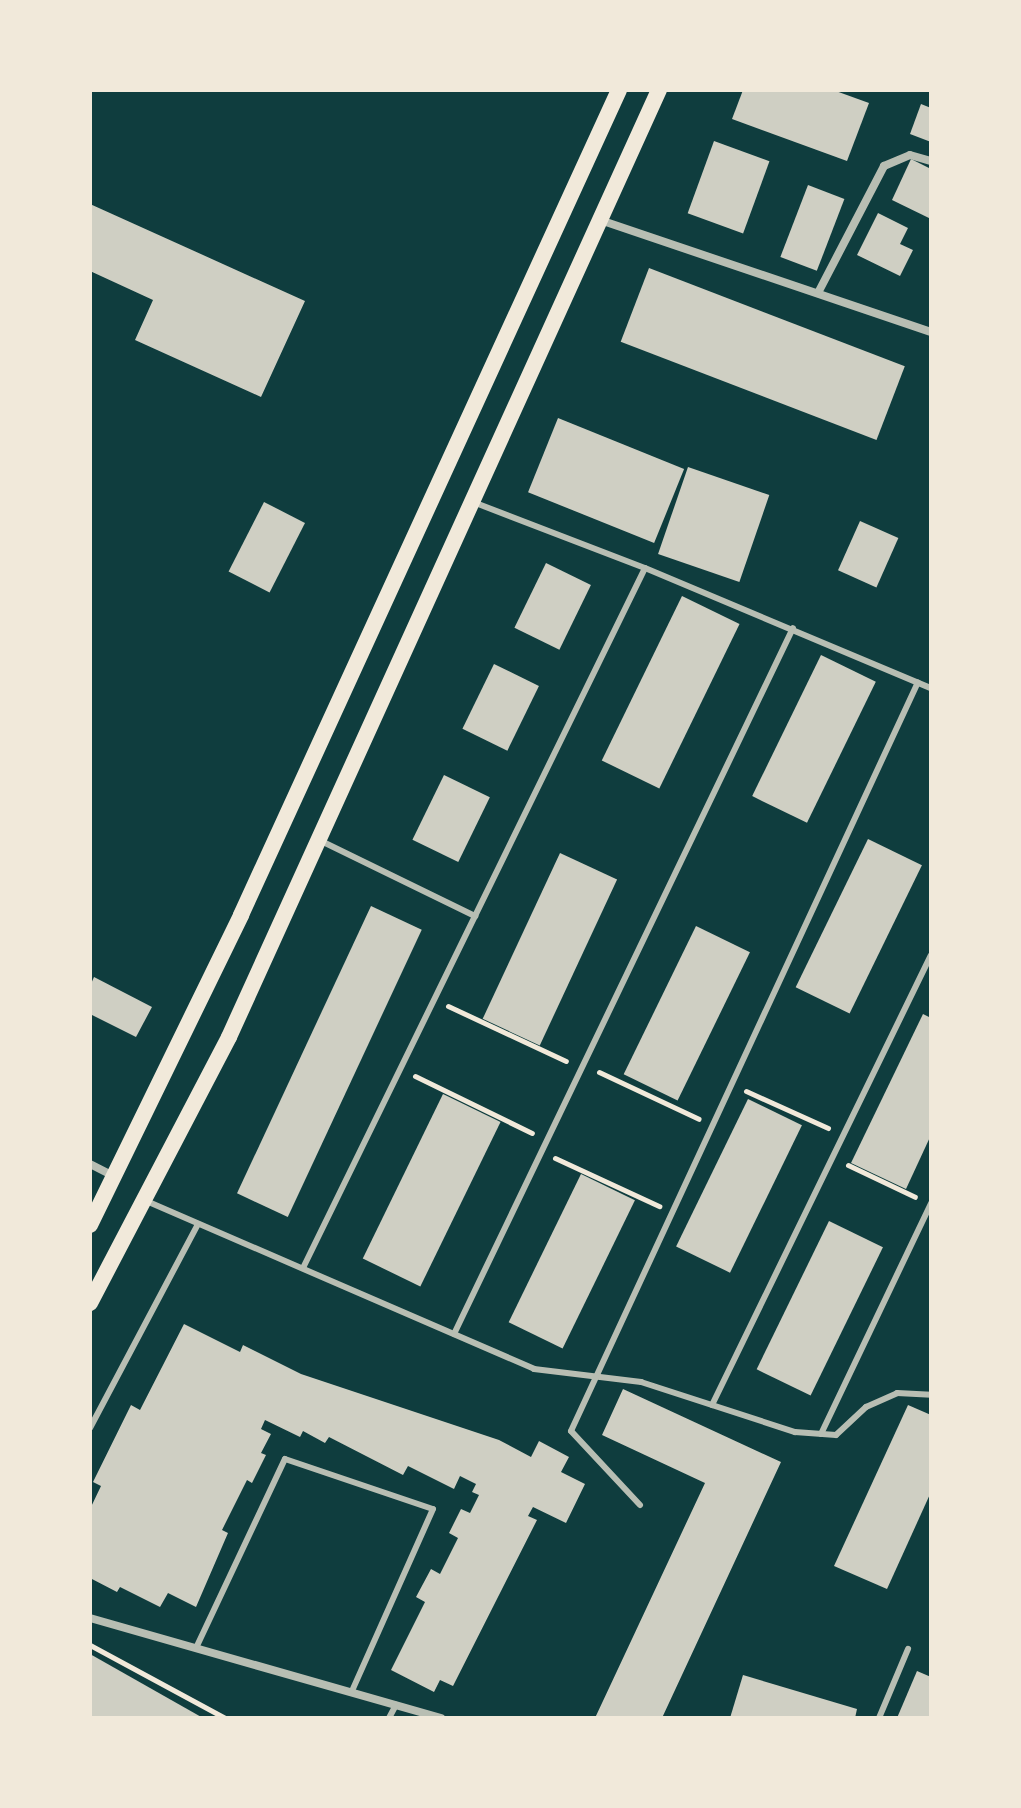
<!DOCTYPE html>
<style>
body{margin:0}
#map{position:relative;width:1021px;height:1808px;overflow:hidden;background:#0f3d3e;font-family:"Open Sans",sans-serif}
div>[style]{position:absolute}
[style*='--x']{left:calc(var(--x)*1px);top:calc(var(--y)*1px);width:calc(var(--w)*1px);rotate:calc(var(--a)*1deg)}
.building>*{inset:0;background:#cfcfc3;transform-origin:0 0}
.path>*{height:5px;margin:-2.5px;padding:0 2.5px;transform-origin:2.5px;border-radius:2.5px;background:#f1e9da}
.service>*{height:6px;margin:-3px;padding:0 3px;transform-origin:3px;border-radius:3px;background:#b8beb3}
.minor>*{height:8px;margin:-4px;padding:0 4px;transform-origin:4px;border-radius:4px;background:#b8beb3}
.secondary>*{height:16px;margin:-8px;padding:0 8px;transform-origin:8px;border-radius:8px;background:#f1e9da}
span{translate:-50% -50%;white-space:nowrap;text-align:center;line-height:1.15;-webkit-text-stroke:8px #f1e9da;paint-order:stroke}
.frame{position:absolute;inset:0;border:92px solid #f1e9da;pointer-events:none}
</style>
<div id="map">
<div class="building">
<div style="clip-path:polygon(743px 90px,833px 90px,869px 103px,847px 161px,732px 119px)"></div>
<div style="clip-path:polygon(921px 104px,931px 108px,931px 142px,910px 134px)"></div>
<div style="left:714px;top:141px;width:59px;height:77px;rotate:20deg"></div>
<div style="clip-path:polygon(911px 159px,931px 169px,931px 219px,892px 200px)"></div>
<div style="left:808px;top:185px;width:39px;height:77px;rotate:21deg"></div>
<div style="clip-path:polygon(90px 204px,305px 301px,261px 397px,135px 340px,153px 300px,90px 271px)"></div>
<div style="clip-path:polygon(878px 213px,908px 228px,900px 244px,913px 250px,900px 276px,857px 255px)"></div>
<div style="left:649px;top:268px;width:274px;height:79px;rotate:21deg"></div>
<div style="left:558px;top:418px;width:136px;height:80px;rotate:22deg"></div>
<div style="left:688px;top:467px;width:86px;height:92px;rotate:19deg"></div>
<div style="left:264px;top:502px;width:46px;height:78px;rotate:27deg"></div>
<div style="left:860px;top:521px;width:42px;height:54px;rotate:24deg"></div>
<div style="left:546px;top:563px;width:50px;height:72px;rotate:26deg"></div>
<div style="left:682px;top:596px;width:64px;height:183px;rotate:26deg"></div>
<div style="left:821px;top:655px;width:61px;height:157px;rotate:26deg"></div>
<div style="left:494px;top:664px;width:50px;height:72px;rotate:26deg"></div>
<div style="left:444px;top:775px;width:51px;height:72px;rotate:26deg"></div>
<div style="left:868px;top:839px;width:60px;height:165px;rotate:26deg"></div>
<div style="left:560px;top:853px;width:63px;height:183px;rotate:25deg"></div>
<div style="left:371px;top:906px;width:56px;height:317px;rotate:25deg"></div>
<div style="left:696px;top:926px;width:60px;height:165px;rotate:26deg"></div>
<div style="clip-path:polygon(94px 977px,152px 1007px,136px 1037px,90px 1014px,90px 986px)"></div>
<div style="clip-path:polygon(923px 1014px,931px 1018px,931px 1135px,906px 1189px,851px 1163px)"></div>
<div style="left:443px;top:1094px;width:64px;height:183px;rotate:26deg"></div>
<div style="left:748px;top:1099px;width:60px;height:164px;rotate:26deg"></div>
<div style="left:581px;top:1174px;width:60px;height:165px;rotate:26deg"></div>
<div style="left:829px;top:1221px;width:60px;height:165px;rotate:26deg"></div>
<div style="clip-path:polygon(184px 1324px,240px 1352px,243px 1345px,301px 1374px,499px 1440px,531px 1457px,539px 1441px,569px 1457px,561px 1472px,585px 1484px,566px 1523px,533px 1507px,528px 1516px,537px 1520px,453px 1686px,440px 1680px,434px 1692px,391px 1670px,425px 1602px,416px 1597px,431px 1569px,440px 1574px,458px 1538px,449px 1533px,461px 1509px,470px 1513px,479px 1495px,472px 1492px,476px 1484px,460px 1476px,454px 1489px,408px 1466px,403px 1475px,329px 1437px,325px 1443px,303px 1431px,300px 1437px,265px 1420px,261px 1429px,271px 1434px,261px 1453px,266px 1455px,252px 1483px,247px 1480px,222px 1530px,228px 1533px,196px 1607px,168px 1593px,160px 1607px,120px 1587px,117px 1592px,90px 1578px,90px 1509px,101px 1486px,93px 1482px,131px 1405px,140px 1410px)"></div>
<div style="clip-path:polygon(623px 1389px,781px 1462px,662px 1718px,595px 1718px,705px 1483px,602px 1435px)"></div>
<div style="clip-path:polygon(908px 1405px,931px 1415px,931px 1492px,887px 1589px,834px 1566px)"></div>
<div style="clip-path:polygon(90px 1654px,203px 1718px,90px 1718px)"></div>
<div style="clip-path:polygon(917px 1671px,931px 1677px,931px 1718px,897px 1718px)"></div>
<div style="clip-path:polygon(743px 1675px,857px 1709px,855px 1718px,730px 1718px)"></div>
</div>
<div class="path">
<div style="--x:448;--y:1006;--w:130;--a:25"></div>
<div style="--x:599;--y:1072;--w:110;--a:25.2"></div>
<div style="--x:415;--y:1076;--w:130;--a:26"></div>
<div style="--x:746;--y:1091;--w:90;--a:24.3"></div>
<div style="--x:555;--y:1158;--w:115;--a:24.8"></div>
<div style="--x:848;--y:1165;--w:74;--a:25.5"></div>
<div style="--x:90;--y:1645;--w:153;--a:28.4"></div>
</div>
<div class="service">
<div style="--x:473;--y:502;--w:184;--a:21"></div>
<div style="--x:645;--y:568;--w:310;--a:22.8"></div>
<div style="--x:319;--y:840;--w:174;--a:26"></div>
<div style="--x:144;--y:1200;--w:425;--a:23.4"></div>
<div style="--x:534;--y:1369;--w:108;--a:6.9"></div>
<div style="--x:641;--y:1382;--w:162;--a:18"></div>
<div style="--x:795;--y:1432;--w:41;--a:4.2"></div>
<div style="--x:836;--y:1435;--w:41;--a:-43"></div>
<div style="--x:866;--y:1407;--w:34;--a:-24"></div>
<div style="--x:897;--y:1393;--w:34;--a:3"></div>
<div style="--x:303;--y:1268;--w:779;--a:-63.96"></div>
<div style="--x:454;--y:1334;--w:783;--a:-64.35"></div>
<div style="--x:712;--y:1405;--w:500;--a:-64.05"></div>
<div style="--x:90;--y:1428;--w:231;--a:-62.1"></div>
<div style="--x:821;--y:1434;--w:256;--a:-64.5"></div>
<div style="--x:640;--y:1505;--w:101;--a:-133"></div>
<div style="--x:571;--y:1431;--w:825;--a:-65.14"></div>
<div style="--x:196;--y:1648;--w:209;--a:-64.8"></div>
<div style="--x:285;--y:1459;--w:156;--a:18.7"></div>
<div style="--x:433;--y:1509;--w:201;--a:114"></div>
<div style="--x:389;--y:1718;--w:15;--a:-62"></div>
<div style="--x:879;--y:1718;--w:75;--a:-67.2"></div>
</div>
<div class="minor">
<div style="--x:600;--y:220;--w:349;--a:18.7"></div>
<div style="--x:819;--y:291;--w:141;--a:-62.5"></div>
<div style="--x:884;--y:166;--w:28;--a:-23"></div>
<div style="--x:910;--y:155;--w:22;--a:16"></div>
<div style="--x:90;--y:1164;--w:27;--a:27"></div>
<div style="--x:90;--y:1618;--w:365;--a:15.9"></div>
</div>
<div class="secondary">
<div style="--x:90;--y:1225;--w:345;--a:-64"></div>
<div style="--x:241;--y:915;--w:907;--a:-65.38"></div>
<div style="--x:90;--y:1303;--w:300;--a:-62.4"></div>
<div style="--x:229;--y:1037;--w:1040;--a:-65.58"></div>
</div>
<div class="frame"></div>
</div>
